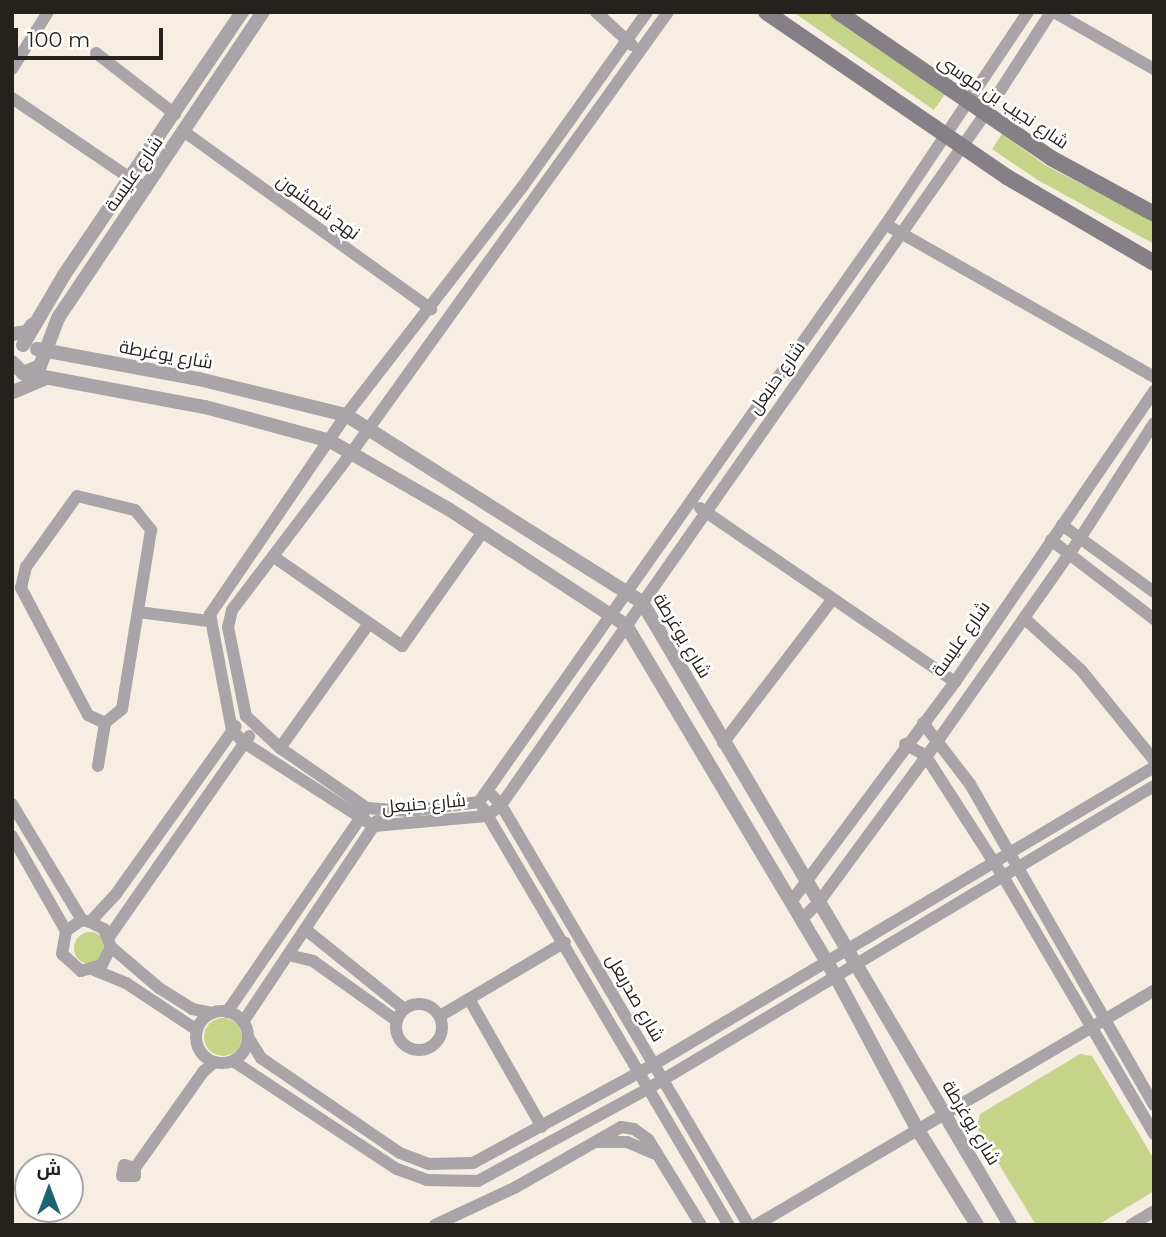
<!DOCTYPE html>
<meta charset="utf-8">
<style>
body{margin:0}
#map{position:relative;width:1166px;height:1237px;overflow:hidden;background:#f7eee3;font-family:Montserrat,Cairo,sans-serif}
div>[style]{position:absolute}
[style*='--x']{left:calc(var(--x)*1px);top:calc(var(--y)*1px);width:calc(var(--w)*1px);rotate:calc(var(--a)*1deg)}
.green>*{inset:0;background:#c5d489}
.round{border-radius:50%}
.minor>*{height:12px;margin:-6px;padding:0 6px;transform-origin:6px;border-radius:6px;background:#a8a4a8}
.minor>.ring{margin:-6px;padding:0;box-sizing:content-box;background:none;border:12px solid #a8a4a8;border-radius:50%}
.tertiary>*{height:14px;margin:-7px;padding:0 7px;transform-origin:7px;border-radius:7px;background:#a8a4a8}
.secondary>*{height:16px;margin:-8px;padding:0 8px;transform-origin:8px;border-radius:8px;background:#857f86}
span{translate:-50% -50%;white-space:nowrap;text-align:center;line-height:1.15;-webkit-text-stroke:5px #fff;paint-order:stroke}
.street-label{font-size:18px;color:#25221e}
.frame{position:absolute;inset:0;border:14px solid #25221e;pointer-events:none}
.north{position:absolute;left:14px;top:1153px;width:70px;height:70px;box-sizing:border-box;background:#fff;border:2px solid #a8a7a5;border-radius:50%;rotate:0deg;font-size:19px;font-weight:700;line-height:28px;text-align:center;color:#25221e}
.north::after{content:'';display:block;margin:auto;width:24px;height:32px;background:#1f6275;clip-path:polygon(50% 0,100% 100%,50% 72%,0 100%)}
.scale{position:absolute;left:14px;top:28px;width:149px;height:32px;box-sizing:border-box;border:4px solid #25221e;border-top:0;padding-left:9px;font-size:21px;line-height:24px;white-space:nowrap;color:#25221e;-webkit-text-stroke:5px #fff;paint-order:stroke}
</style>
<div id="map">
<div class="green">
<div style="clip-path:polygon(793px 12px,827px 12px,945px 94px,934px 110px)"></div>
<div style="clip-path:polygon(1002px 134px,1045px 165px,1154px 222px,1154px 244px,1036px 179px,992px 149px)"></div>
<div class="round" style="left:74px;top:932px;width:32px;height:32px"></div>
<div class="round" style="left:204px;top:1018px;width:38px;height:38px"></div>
<div style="clip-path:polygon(1080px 1054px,1092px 1056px,1154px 1159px,1154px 1191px,1098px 1225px,1036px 1225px,977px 1128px,980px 1114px)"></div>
</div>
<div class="minor">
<div style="--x:596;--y:12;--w:49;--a:42.5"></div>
<div style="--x:647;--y:12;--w:214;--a:125.5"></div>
<div style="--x:523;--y:186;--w:289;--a:127.7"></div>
<div style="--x:346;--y:415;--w:241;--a:124.3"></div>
<div style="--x:210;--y:614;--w:118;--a:79.3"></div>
<div style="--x:232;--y:730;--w:16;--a:47"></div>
<div style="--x:243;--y:742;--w:156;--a:32.7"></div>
<div style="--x:374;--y:826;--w:113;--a:-5.1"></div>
<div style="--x:487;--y:816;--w:18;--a:-38"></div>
<div style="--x:501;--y:805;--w:844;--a:-54.99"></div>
<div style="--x:985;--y:114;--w:121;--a:-57.1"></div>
<div style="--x:668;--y:12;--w:542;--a:125.69"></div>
<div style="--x:352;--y:452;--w:198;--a:127.2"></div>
<div style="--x:232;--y:610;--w:17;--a:103"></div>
<div style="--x:228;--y:627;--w:91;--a:78.6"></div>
<div style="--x:246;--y:716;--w:47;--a:43.3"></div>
<div style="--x:280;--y:748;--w:106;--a:34.6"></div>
<div style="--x:367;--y:808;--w:42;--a:4.1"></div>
<div style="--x:409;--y:811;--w:71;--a:-7.3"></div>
<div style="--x:479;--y:802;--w:707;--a:-54.85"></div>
<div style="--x:886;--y:224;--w:255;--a:-56.2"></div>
<div style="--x:1054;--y:12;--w:115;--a:29.7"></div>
<div style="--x:96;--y:53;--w:100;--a:37.7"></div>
<div style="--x:12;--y:69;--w:67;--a:-57.7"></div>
<div style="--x:12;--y:98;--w:162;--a:34.2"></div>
<div style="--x:186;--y:133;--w:302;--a:35.7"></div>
<div style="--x:892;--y:228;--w:301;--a:29.6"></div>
<div style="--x:77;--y:496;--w:60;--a:13.6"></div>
<div style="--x:135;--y:510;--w:26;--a:51"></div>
<div style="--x:151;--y:530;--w:181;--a:99.2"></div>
<div style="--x:122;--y:709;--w:22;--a:141"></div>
<div style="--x:105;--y:723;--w:19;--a:-155"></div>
<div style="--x:88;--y:715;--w:144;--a:-117.8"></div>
<div style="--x:21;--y:588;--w:22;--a:-77"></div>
<div style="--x:26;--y:567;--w:87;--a:-54.3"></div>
<div style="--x:700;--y:508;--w:309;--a:34.3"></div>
<div style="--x:1062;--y:525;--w:114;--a:36.1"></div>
<div style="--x:1051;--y:540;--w:130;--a:37.5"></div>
<div style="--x:274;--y:557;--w:156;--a:34.8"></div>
<div style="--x:402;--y:646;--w:138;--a:-54.7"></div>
<div style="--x:138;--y:612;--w:71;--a:7.3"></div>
<div style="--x:1024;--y:618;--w:77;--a:42.4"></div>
<div style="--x:1081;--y:670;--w:116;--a:51"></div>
<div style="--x:923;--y:723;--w:77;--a:52.4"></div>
<div style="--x:970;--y:784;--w:370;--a:60.2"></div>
<div style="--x:723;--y:743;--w:180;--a:-52.7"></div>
<div style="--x:905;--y:744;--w:23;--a:29"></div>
<div style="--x:925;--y:755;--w:146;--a:57.3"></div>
<div style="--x:1004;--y:878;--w:297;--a:59.6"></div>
<div style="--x:280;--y:748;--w:153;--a:-54.5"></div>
<div style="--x:98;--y:766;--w:44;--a:-80.8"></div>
<div style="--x:488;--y:791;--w:19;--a:47"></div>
<div style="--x:501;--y:805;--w:487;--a:59.5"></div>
<div style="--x:12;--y:804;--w:135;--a:58.9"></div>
<div style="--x:483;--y:808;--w:484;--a:59.5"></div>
<div style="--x:12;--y:836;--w:109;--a:60.4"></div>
<div style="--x:791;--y:902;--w:274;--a:-53.3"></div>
<div style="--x:955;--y:682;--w:353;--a:-55.6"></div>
<div style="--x:801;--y:920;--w:25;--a:-45"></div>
<div style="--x:819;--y:902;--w:202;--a:-53.6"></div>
<div style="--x:939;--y:739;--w:243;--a:-54.9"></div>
<div style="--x:1079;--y:540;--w:139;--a:-57.3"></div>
<div style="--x:90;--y:922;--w:16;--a:27"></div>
<div style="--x:104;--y:929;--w:19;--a:69"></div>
<div style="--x:111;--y:947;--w:20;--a:117"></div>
<div style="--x:102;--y:965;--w:22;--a:164"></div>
<div style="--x:81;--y:971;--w:25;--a:-138"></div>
<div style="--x:62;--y:954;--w:23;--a:-80"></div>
<div style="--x:66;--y:931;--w:19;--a:-35"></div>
<div style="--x:82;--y:920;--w:8;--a:14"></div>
<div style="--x:90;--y:922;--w:38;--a:-47"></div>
<div style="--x:116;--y:894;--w:206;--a:-54.5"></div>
<div style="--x:305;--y:929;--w:127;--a:38.9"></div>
<div style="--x:109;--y:937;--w:245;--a:-55.1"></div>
<div style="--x:111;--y:947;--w:63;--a:40.5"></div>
<div style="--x:159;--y:988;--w:39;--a:32"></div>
<div style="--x:192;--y:1009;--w:20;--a:11"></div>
<div style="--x:288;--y:955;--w:26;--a:13"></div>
<div style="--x:313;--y:961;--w:103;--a:35.5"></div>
<div style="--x:94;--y:970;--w:35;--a:22"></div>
<div style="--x:126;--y:983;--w:85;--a:33.5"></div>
<div style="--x:469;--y:999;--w:147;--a:60.3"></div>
<div class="ring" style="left:396px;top:1004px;width:34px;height:34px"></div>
<div class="ring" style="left:196px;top:1011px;width:40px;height:40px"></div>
<div style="--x:227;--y:1012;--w:242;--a:-55.5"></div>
<div style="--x:440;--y:1016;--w:145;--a:-30.6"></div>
<div style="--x:243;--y:1022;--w:242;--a:-56.3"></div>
<div style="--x:248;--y:1037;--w:25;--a:58"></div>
<div style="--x:261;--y:1058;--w:168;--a:34.4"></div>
<div style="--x:400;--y:1153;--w:31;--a:21"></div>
<div style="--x:429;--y:1164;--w:44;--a:-1.3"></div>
<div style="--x:473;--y:1163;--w:205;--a:-28.6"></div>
<div style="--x:653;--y:1065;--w:583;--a:-30.74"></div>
<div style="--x:233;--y:1061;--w:196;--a:33.4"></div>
<div style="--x:397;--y:1169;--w:32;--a:20"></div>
<div style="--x:427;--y:1180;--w:51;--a:1.1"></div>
<div style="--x:478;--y:1181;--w:195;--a:-28.5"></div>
<div style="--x:649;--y:1088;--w:588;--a:-30.88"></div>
<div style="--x:596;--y:1142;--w:31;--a:0"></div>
<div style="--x:627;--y:1142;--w:30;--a:23"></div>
<div style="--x:135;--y:1168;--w:11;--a:-165"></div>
<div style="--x:124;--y:1165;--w:11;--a:100"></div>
<div style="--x:122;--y:1176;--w:13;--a:0"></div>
<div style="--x:135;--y:1176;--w:8;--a:-90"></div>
<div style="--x:135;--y:1168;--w:118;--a:-54.7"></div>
<div style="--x:203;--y:1072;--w:15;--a:-42"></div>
<div style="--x:435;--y:1225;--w:89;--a:-25.1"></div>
<div style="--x:516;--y:1187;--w:121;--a:-29.7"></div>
<div style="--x:621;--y:1127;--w:13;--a:9"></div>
<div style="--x:634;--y:1129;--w:17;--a:36"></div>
<div style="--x:648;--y:1139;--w:101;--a:58.4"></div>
<div style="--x:756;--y:1225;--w:462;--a:-30.5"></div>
<div style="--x:1131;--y:1225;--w:27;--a:-31"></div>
</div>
<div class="tertiary">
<div style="--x:12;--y:334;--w:15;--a:-8"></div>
<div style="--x:27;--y:332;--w:9;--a:-54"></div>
<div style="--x:23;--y:345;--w:81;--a:-59.6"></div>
<div style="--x:64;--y:275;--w:318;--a:-55.9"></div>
<div style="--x:37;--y:349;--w:165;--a:10.5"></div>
<div style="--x:199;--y:379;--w:151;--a:13.8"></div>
<div style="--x:346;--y:415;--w:350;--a:32.3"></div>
<div style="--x:642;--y:602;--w:724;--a:59.43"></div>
<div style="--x:12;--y:362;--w:16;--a:45"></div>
<div style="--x:23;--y:373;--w:18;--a:-22"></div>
<div style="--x:40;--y:366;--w:51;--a:-69.4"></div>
<div style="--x:58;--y:318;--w:368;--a:-56.2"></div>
<div style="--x:23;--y:373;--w:185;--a:10.6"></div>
<div style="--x:205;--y:407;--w:130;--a:15.2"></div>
<div style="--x:330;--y:441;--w:138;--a:29.9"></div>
<div style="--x:450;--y:510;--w:210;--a:33.2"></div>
<div style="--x:626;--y:625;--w:410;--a:59.2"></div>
<div style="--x:836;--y:977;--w:170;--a:61.9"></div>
<div style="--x:916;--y:1127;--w:115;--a:58.1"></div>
<div style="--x:13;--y:392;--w:34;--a:-23"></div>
</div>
<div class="secondary">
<div style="--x:766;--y:12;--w:292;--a:34.4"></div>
<div style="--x:1007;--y:177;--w:170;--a:30.3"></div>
<div style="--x:838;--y:12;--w:258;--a:34.4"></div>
<div style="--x:1051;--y:158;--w:117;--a:28.5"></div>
</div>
<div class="street-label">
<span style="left:1003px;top:102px;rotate:34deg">شارع نجيب بن موسى</span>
<span style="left:134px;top:174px;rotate:-55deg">شارع عليسة</span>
<span style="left:318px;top:207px;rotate:36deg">نهج شمشون</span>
<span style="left:166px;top:355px;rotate:10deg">شارع يوغرطة</span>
<span style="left:777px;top:378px;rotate:-55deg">شارع حنبعل</span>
<span style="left:682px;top:636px;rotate:59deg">شارع يوغرطة</span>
<span style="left:961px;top:639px;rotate:-55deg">شارع عليسة</span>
<span style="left:424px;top:804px;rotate:-5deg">شارع حنبعل</span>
<span style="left:635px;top:998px;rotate:60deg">شارع صدربعل</span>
<span style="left:971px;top:1123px;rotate:59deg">شارع يوغرطة</span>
</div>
<div class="frame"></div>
<div class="north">ش</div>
<div class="scale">100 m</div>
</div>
